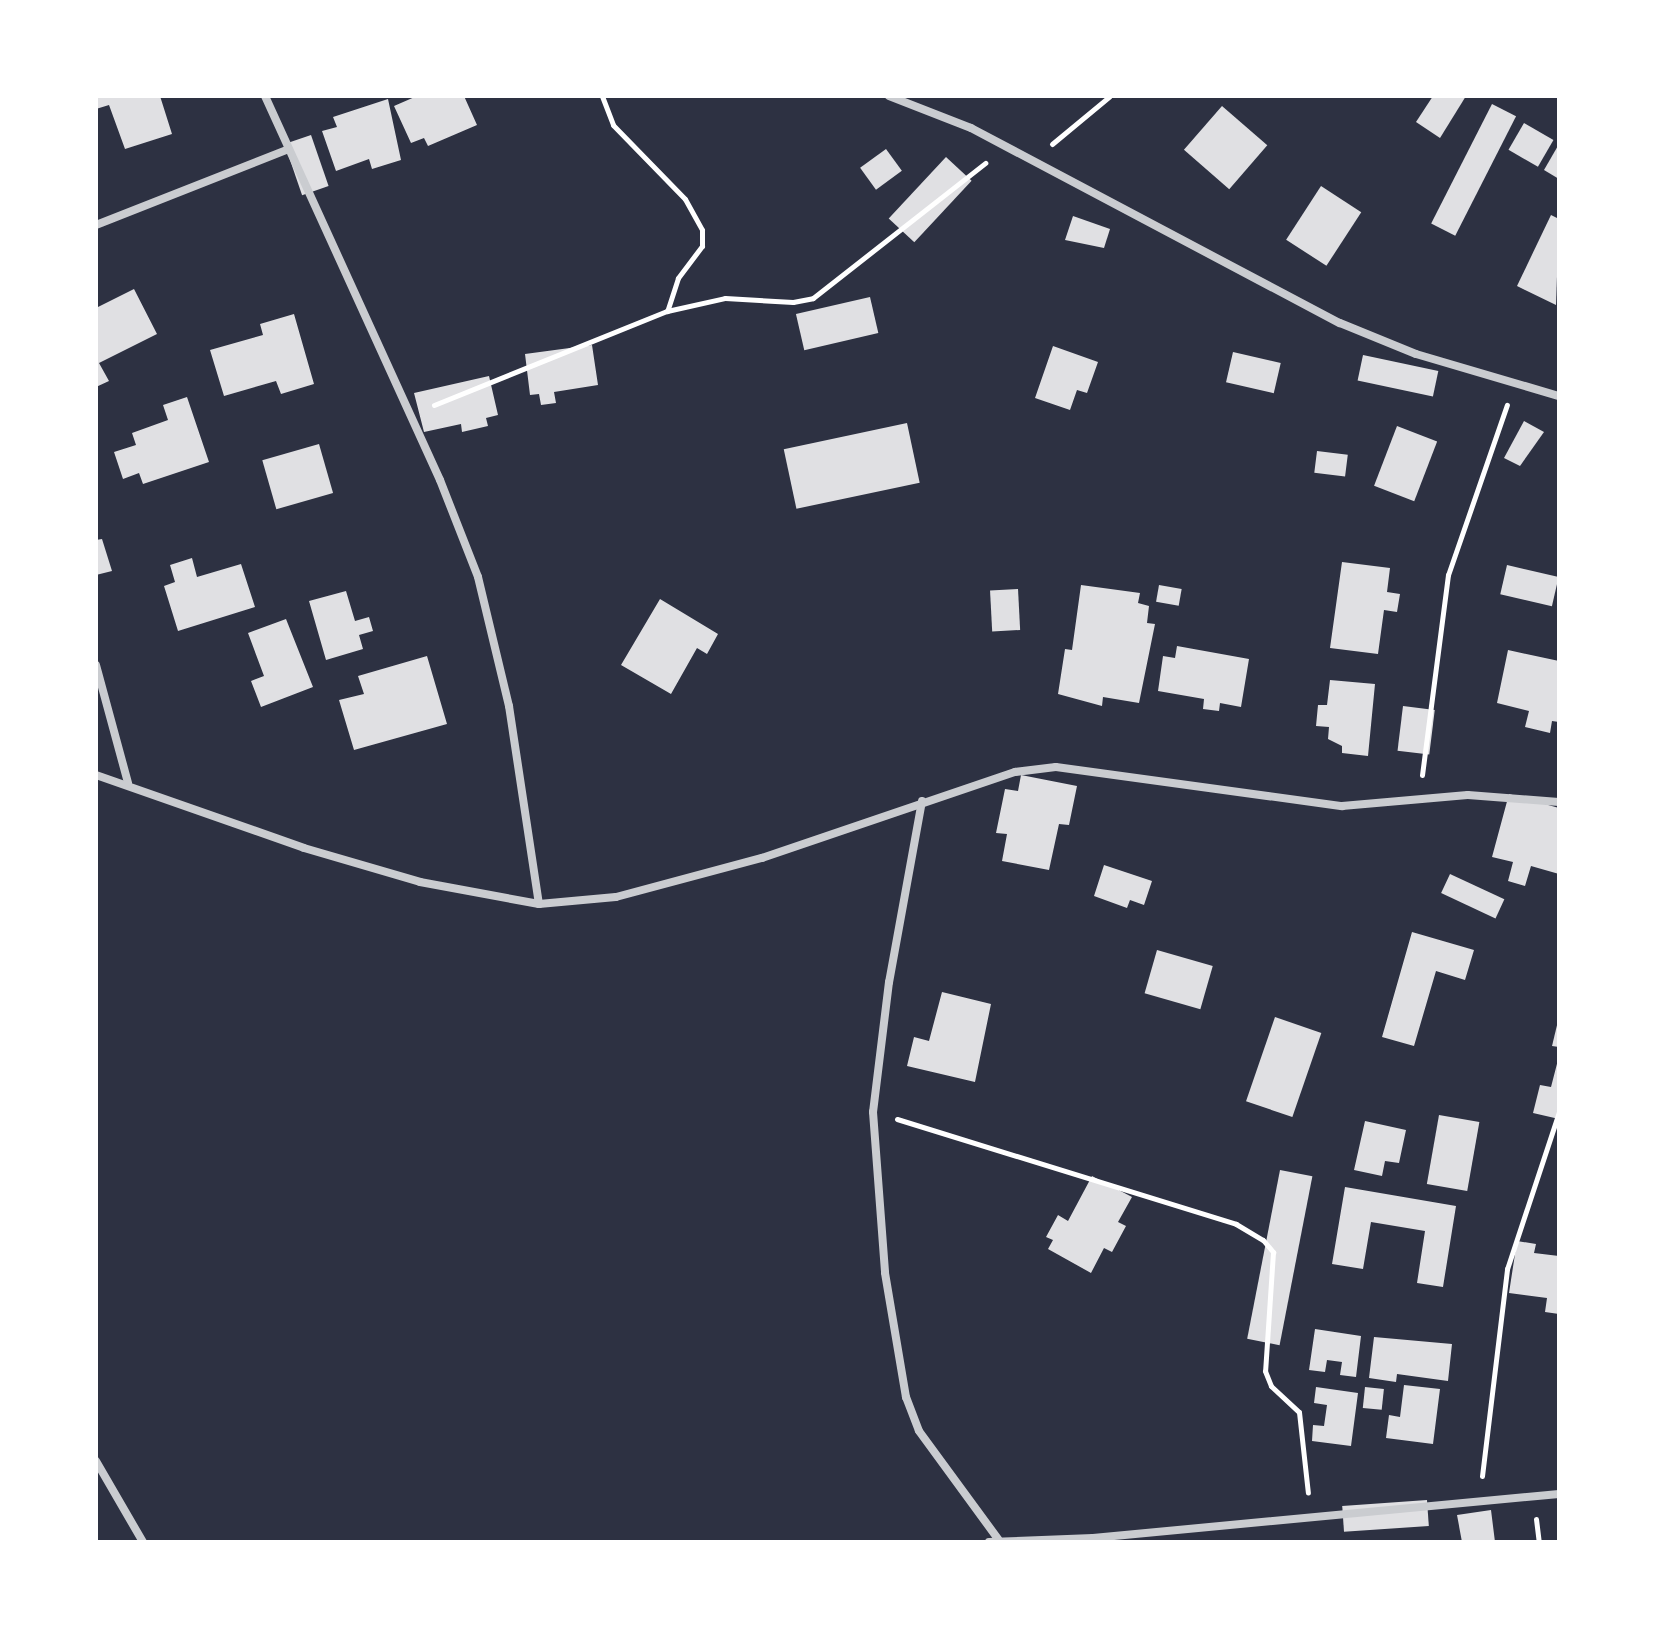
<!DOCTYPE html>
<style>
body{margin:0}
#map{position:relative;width:1655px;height:1638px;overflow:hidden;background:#2d3142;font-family:Cabin,sans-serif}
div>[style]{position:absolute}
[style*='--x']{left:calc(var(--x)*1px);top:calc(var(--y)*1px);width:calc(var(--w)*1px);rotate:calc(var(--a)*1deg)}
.building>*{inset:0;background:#e0e0e3;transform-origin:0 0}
.path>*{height:5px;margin:-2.5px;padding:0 2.5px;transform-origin:2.5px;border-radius:2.5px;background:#fff}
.minor>*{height:8px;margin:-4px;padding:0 4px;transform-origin:4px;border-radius:4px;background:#caccd0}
span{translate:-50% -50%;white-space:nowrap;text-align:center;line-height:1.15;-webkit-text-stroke:8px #fff;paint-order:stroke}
.frame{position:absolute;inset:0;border:98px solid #fff;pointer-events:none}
</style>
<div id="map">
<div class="building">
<div style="clip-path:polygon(96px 96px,160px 96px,172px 134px,125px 149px,109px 105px,96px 109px)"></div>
<div style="clip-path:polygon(417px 96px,464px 96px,477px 125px,428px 146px,424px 138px,411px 143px,394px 106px)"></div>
<div style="clip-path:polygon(1433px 96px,1466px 96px,1440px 138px,1416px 122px)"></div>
<div style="clip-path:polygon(388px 99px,401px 160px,372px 169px,369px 159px,336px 171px,322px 131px,337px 127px,333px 117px)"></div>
<div style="left:1492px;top:104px;width:27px;height:134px;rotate:27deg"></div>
<div style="left:1222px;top:106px;width:60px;height:58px;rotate:41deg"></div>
<div style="left:1524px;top:123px;width:34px;height:31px;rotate:30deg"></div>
<div style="left:311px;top:135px;width:54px;height:28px;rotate:71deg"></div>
<div style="clip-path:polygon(1559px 144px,1559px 179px,1544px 170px)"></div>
<div style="left:886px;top:149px;width:27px;height:32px;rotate:54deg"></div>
<div style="left:946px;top:157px;width:35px;height:84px;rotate:43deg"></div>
<div style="left:1321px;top:186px;width:48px;height:64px;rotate:33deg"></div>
<div style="clip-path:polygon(1551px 215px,1559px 219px,1556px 305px,1517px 286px)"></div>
<div style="clip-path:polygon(1073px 216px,1110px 229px,1104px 248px,1065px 240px)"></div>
<div style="clip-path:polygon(134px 289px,157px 334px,99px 363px,109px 381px,96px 387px,96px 308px)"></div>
<div style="left:870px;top:297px;width:37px;height:76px;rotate:77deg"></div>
<div style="clip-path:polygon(294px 314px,314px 384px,281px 394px,276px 381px,224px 396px,210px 350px,263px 335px,260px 324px)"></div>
<div style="clip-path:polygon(592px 345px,598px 385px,554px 392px,556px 403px,541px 405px,539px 394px,530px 395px,525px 354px)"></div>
<div style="clip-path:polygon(1053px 346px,1098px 362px,1087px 393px,1077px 390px,1070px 410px,1035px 398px)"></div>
<div style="left:1233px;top:352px;width:49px;height:31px;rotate:13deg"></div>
<div style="left:1363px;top:355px;width:77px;height:26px;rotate:12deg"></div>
<div style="clip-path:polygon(489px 376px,498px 415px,486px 418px,488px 426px,462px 432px,461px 424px,424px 432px,414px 393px)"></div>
<div style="clip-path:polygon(187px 397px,209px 462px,143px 484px,139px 473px,123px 479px,114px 452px,136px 445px,132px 433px,168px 420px,163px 405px)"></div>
<div style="clip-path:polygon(1524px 421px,1544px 432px,1520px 466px,1504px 458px)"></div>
<div style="left:907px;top:423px;width:61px;height:126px;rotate:78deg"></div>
<div style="left:1397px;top:426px;width:43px;height:64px;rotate:21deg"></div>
<div style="left:319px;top:444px;width:51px;height:59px;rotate:74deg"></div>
<div style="left:1317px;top:451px;width:31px;height:22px;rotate:7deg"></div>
<div style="clip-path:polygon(102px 539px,112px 571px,96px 575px,96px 540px)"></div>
<div style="clip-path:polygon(192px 558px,197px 577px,241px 564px,255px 607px,178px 631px,164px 586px,175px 582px,170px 565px)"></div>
<div style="clip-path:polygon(1342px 562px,1390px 568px,1387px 592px,1400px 594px,1397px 612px,1384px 610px,1378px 654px,1330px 648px)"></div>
<div style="left:1507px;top:565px;width:53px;height:30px;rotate:13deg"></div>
<div style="clip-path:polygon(1081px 585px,1140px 593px,1138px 603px,1149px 606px,1147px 623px,1155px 624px,1139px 703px,1103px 697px,1102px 706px,1058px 694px,1065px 649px,1072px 650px)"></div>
<div style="left:1159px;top:585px;width:23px;height:17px;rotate:10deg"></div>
<div style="left:1018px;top:589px;width:41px;height:28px;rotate:87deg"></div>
<div style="clip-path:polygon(346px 591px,355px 621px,369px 617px,373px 631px,359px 635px,363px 649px,326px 660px,309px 601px)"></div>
<div style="clip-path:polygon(660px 599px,718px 634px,707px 654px,697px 648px,671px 694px,621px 665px)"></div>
<div style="clip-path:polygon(286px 619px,313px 687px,261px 707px,251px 681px,264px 676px,248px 633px)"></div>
<div style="clip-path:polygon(1177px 646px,1249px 659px,1241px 707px,1220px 703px,1219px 711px,1203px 709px,1204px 699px,1158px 691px,1163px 656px,1175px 658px)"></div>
<div style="clip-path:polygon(1508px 650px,1559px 661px,1559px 722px,1552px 721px,1550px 733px,1525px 727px,1529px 711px,1497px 703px)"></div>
<div style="clip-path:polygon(427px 656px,447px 724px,354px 750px,339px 700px,364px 694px,358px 676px)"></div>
<div style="clip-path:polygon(1330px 680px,1375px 684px,1368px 756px,1342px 753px,1342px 746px,1328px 739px,1329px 727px,1316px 726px,1318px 705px,1327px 705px)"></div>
<div style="left:1403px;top:706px;width:32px;height:45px;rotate:7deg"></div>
<div style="clip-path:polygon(1021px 775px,1077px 786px,1069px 825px,1059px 824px,1049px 870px,1002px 861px,1007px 834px,996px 833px,1005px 789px,1018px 791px)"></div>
<div style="clip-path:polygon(1509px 794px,1559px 808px,1559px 874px,1531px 866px,1525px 886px,1508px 881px,1513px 862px,1492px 857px)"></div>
<div style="clip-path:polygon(1104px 865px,1152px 881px,1144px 905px,1130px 900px,1127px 908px,1094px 896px)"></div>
<div style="left:1450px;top:874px;width:60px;height:21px;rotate:25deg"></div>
<div style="clip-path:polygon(1412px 932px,1474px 950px,1465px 980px,1436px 971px,1414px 1046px,1382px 1037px)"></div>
<div style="left:1157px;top:950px;width:58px;height:45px;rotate:16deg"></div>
<div style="clip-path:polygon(942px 992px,991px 1004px,975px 1082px,907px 1066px,914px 1037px,929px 1041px)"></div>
<div style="left:1275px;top:1017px;width:49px;height:89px;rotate:19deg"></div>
<div style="clip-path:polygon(1558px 1021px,1559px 1021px,1559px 1047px,1552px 1046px)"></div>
<div style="clip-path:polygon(1559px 1056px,1559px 1119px,1533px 1113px,1540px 1085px,1551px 1087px)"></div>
<div style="left:1439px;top:1115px;width:41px;height:70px;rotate:10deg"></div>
<div style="clip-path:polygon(1365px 1121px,1406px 1130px,1399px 1163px,1385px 1161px,1382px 1176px,1354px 1170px)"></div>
<div style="left:1280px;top:1170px;width:33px;height:172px;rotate:11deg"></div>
<div style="clip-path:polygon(1092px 1176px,1132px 1197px,1118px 1222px,1126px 1226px,1112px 1252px,1104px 1248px,1091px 1273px,1048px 1249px,1053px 1240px,1046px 1237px,1058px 1215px,1068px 1221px)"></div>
<div style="clip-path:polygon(1345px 1187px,1456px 1206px,1443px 1287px,1417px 1283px,1425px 1231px,1371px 1222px,1363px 1269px,1332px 1264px)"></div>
<div style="clip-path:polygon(1517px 1241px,1536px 1244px,1534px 1253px,1559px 1256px,1559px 1314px,1545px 1312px,1547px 1298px,1509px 1293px)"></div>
<div style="clip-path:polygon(1315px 1329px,1361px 1336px,1356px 1377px,1340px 1375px,1342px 1362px,1327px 1360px,1325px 1372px,1309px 1370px)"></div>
<div style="clip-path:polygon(1374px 1337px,1452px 1344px,1448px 1381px,1397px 1374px,1396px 1382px,1369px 1378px)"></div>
<div style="clip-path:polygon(1404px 1385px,1440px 1389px,1433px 1444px,1386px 1438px,1389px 1415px,1400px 1417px)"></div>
<div style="clip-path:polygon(1316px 1387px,1358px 1393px,1351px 1446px,1312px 1441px,1313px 1425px,1324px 1426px,1327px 1405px,1314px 1403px)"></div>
<div style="left:1365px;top:1387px;width:19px;height:21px;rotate:6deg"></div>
<div style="left:1427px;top:1500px;width:26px;height:85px;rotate:86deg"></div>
<div style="clip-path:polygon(1491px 1510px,1495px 1542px,1462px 1542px,1457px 1515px)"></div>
</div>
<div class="path">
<div style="--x:602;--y:96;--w:31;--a:69"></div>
<div style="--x:613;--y:125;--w:103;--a:45.8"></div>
<div style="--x:685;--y:199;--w:35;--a:61"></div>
<div style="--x:702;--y:230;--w:16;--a:90"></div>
<div style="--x:702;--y:246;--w:40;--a:127"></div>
<div style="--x:678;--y:278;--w:35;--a:108"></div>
<div style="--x:1052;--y:144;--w:75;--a:-39.6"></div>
<div style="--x:434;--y:405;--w:251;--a:-22"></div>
<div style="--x:667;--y:311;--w:59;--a:-12.6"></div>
<div style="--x:725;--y:298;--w:68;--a:3.4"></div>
<div style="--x:793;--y:302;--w:20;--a:-11"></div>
<div style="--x:813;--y:298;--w:219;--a:-38.1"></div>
<div style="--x:1422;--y:775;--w:202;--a:-82.6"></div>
<div style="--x:1448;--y:575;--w:180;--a:-70.9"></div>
<div style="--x:897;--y:1119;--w:355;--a:17.2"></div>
<div style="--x:1236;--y:1224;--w:31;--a:31"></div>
<div style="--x:1263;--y:1240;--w:16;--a:50"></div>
<div style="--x:1273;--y:1252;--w:119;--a:93.8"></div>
<div style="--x:1265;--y:1371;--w:16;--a:68"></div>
<div style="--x:1271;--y:1386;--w:38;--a:43"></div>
<div style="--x:1299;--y:1412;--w:81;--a:83.7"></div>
<div style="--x:1482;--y:1476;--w:209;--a:-83.1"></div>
<div style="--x:1507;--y:1269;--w:165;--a:-71.7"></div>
<div style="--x:1536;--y:1519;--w:23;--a:83"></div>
</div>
<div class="minor">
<div style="--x:265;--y:96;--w:422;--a:65.5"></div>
<div style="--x:440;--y:480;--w:104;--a:68.6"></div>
<div style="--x:478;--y:577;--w:133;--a:76.5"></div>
<div style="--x:509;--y:706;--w:200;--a:81.4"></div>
<div style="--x:889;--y:96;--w:88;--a:21.3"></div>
<div style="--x:971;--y:128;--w:417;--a:27.9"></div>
<div style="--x:1340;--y:323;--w:82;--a:22.2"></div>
<div style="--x:1416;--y:354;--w:149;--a:16.4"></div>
<div style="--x:96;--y:225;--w:207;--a:-21.5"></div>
<div style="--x:96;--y:665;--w:122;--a:74.8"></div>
<div style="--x:96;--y:775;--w:220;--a:19.3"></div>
<div style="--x:304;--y:848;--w:121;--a:16.3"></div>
<div style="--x:420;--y:882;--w:121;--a:10.5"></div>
<div style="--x:539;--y:904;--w:77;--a:-5.2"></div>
<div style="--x:616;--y:897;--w:151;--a:-15"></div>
<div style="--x:762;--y:858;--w:267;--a:-18.8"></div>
<div style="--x:1015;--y:772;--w:41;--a:-7"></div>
<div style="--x:1056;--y:767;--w:289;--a:7.8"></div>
<div style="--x:1342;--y:806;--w:126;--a:-5"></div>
<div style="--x:1468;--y:795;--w:91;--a:4.4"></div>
<div style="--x:922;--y:801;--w:184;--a:100.3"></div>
<div style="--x:889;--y:982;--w:131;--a:97"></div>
<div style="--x:873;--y:1112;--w:161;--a:85.7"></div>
<div style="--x:885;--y:1273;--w:126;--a:80.4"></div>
<div style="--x:906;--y:1397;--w:36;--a:69"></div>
<div style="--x:919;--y:1431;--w:134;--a:53.8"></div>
<div style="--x:96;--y:1461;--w:94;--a:59.9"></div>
<div style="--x:989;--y:1542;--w:104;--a:-2.2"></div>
<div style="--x:1093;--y:1538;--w:468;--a:-5.4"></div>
</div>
<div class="frame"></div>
</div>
